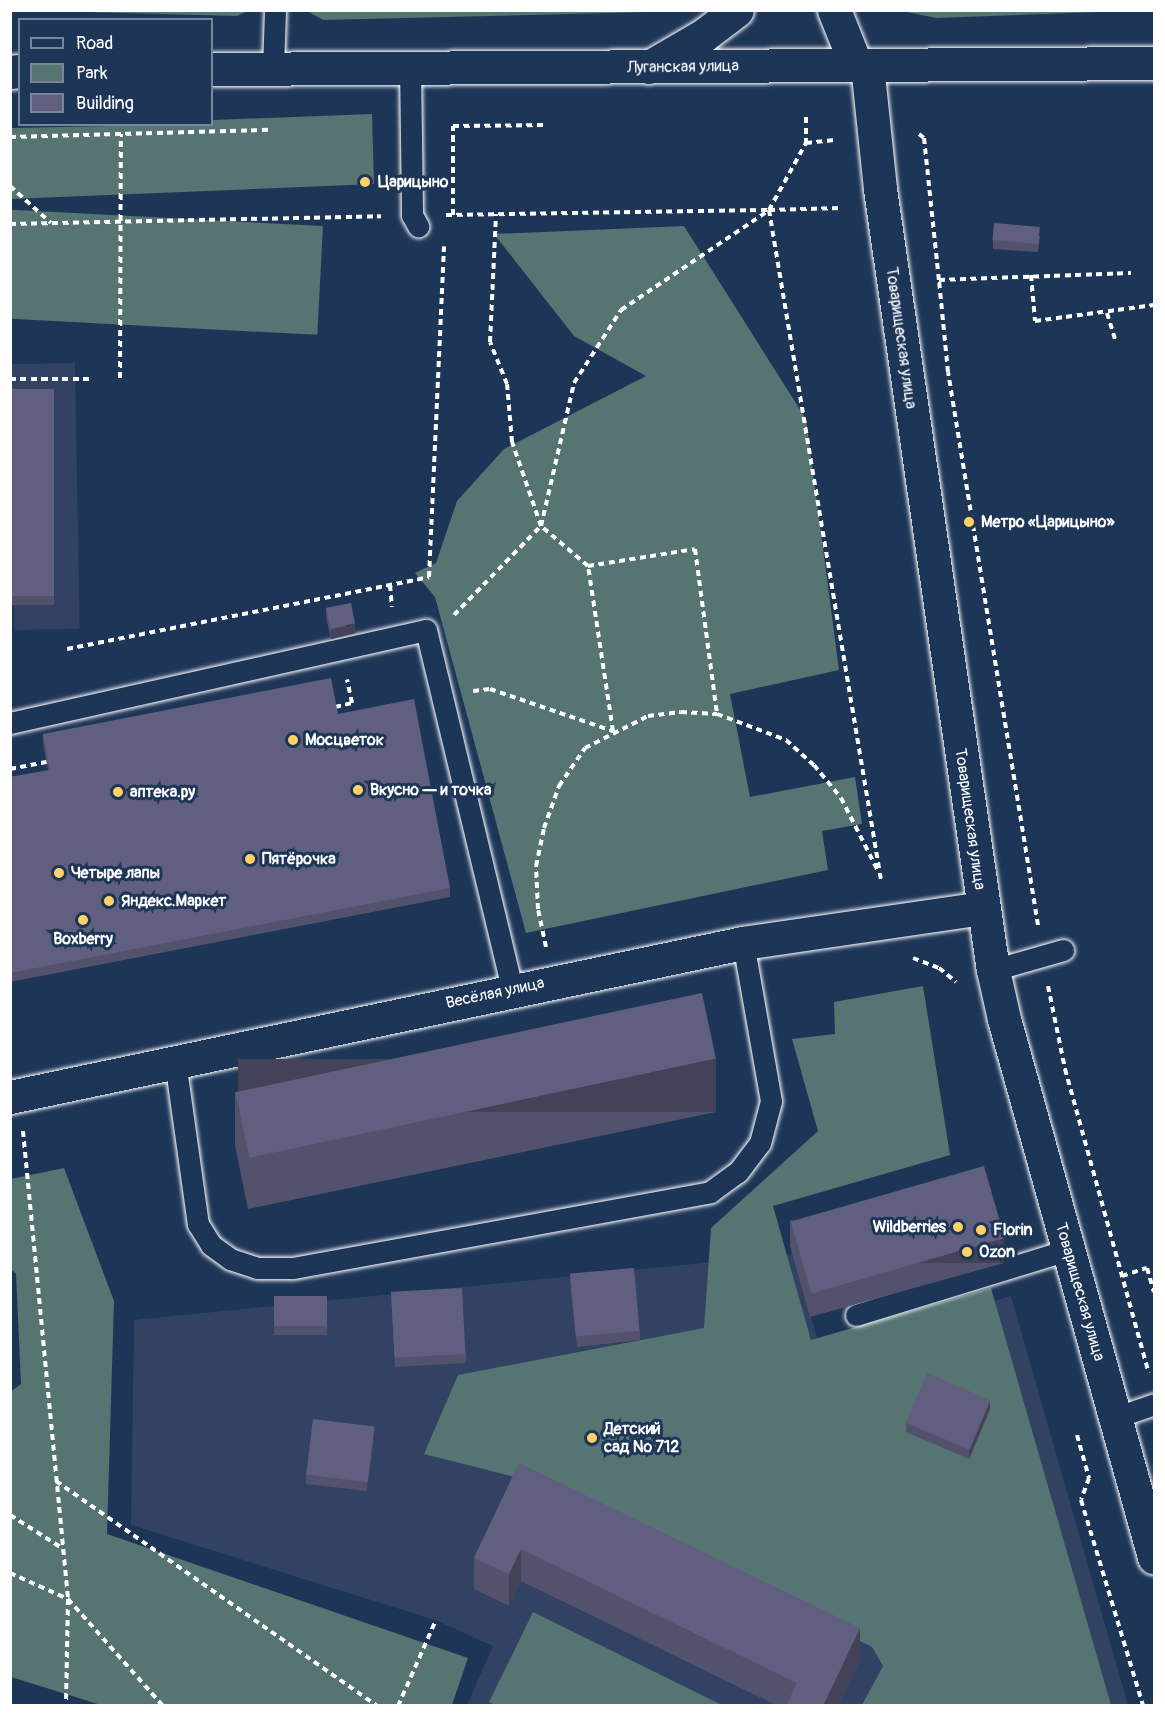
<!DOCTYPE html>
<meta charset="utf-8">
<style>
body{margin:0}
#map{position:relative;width:1165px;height:1716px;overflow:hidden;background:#1d3557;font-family:Pangolin,sans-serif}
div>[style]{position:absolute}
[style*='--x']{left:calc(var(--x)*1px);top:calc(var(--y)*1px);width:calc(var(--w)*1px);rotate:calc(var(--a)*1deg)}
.built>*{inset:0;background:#314263;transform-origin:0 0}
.green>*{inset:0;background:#557472;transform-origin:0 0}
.path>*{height:4px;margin-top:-2px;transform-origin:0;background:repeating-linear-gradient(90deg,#fff 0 6px,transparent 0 10.5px)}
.roads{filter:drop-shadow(0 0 2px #fff) drop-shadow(0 0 2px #fff)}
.service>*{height:21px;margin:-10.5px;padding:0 10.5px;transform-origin:10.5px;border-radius:10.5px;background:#1d3557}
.minor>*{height:33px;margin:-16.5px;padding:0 16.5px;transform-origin:16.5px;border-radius:16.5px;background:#1d3557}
.secondary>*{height:33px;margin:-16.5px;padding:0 16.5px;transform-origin:16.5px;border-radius:16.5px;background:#1d3557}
.wall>*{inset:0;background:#53526d;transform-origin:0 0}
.shaded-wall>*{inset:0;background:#444259;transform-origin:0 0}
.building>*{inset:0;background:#615f7f;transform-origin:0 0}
.dots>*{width:16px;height:16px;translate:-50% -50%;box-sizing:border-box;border:3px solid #1d3557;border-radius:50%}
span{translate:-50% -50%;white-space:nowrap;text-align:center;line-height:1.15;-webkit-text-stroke:6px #1d3557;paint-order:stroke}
.street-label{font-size:16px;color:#fff}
.poi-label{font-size:16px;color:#fff;font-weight:700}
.left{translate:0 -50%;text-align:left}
.right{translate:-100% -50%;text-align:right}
.frame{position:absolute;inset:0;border:12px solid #fff;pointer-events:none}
.legend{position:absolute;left:18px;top:18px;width:195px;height:108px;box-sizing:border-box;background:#1d3557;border:2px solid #77869a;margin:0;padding:8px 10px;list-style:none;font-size:18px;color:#fff}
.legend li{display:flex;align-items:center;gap:12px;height:30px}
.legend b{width:30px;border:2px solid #77869a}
</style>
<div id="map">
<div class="built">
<div style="left:75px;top:363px;width:266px;height:65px;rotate:89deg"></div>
<div style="clip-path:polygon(793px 1254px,821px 1351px,1011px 1296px,1128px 1705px,467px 1705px,493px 1646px,435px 1620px,131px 1525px,134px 1320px)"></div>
</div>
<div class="green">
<div style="clip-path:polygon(11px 10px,247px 10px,247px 11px,237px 16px)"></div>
<div style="clip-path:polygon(307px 11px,690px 11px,323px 20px)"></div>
<div style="clip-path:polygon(902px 11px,902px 10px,1127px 11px,936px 18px)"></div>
<div style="clip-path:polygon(372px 114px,374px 184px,11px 199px,11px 128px,212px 124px,212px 120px)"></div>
<div style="left:323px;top:226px;width:109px;height:312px;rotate:93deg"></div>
<div style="clip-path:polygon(684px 226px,806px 419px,839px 670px,730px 694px,750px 797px,855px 777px,862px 824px,822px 831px,828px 870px,526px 933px,435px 597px,415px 573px,436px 563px,457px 501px,504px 449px,646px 376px,574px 336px,494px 234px)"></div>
<div style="clip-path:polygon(923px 986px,950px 1155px,773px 1206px,811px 1340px,991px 1288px,1111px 1705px,862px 1705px,883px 1666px,872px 1647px,547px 1485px,424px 1454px,458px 1375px,704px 1328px,711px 1228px,818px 1131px,792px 1039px,835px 1034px,834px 1002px)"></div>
<div style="clip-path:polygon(64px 1168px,114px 1301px,107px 1534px,468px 1658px,452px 1705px,101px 1705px,11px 1677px,10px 1392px,21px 1384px,16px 1274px,11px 1269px,11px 1179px)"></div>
<div style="clip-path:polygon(533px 1612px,722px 1705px,497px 1706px,489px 1702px)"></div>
</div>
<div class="path">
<div style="--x:806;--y:117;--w:26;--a:90"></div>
<div style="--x:919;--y:134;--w:6;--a:39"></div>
<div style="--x:924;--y:138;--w:143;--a:84"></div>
<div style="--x:10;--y:137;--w:258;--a:-1.6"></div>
<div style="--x:10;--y:186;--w:55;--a:42.1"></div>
<div style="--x:769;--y:210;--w:679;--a:80.51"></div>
<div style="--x:446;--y:215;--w:323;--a:-0.9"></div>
<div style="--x:769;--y:210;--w:77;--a:-61.1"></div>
<div style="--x:806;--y:143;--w:31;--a:-6"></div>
<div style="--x:453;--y:215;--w:89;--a:-90"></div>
<div style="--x:453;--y:126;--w:90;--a:-0.6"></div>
<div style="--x:10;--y:224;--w:371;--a:-1.2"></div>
<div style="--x:1031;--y:275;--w:46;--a:85"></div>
<div style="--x:1035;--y:321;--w:120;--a:-7.7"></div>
<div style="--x:1107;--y:313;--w:31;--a:73"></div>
<div style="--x:120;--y:378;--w:244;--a:-89.8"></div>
<div style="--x:10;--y:379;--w:81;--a:0"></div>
<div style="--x:588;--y:566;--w:108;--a:-9"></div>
<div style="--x:695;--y:549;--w:166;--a:82.4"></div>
<div style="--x:390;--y:585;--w:22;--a:85"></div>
<div style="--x:454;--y:615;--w:124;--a:-45.7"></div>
<div style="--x:541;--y:526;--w:147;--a:-77"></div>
<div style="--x:574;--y:383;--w:87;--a:-57.2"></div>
<div style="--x:621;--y:310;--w:179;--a:-34"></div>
<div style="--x:769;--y:210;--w:72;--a:-1.6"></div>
<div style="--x:67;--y:649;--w:369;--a:-11.2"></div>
<div style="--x:429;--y:577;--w:331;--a:-87.4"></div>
<div style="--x:473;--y:691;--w:17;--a:-7"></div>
<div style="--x:490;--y:689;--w:130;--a:18.9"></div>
<div style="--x:613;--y:731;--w:167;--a:-98.6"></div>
<div style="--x:588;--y:566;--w:62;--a:-139.6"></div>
<div style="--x:541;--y:526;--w:89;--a:-109"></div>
<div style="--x:512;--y:442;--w:58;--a:-94.9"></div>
<div style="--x:507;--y:384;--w:45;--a:-112"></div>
<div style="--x:490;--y:342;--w:128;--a:-87.3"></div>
<div style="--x:335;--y:707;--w:17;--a:-13"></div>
<div style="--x:352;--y:703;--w:24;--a:-102"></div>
<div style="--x:10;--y:769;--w:38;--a:-11"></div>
<div style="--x:1038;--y:925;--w:560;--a:-99.24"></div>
<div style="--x:948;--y:372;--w:92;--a:-95.6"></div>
<div style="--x:939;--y:280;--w:192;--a:-2.1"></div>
<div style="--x:546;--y:947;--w:39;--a:-102"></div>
<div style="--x:538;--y:909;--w:43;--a:-92.7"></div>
<div style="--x:536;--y:866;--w:39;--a:-78"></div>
<div style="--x:544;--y:828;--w:45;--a:-70.3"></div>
<div style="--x:559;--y:786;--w:46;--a:-55.6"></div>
<div style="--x:585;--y:748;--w:71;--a:-26.9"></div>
<div style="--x:648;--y:716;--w:33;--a:-7"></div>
<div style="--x:681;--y:712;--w:36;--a:3"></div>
<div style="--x:717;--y:714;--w:74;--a:20.6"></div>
<div style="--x:786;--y:740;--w:38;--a:42"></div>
<div style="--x:814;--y:765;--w:43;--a:50.7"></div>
<div style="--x:841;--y:798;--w:84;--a:63.1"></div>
<div style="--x:913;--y:958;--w:28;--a:21"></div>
<div style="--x:939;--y:968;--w:22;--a:39"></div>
<div style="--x:1048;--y:986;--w:85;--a:78.4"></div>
<div style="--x:1065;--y:1069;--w:315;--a:74.6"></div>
<div style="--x:23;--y:1131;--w:470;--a:84.5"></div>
<div style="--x:68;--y:1599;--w:107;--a:91.1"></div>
<div style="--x:1122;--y:1276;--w:26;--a:-18"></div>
<div style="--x:1147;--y:1268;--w:25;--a:74"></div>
<div style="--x:1077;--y:1435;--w:45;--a:74.4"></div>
<div style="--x:1089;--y:1478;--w:23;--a:110"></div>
<div style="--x:1081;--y:1500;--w:215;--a:73.2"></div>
<div style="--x:56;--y:1481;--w:392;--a:35"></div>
<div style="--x:10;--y:1515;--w:62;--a:32.4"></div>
<div style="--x:10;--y:1573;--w:64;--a:24.1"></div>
<div style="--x:68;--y:1599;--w:143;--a:48.4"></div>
<div style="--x:398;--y:1706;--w:94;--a:-66.2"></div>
</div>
<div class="roads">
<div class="service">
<div style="--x:410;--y:66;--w:149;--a:89.2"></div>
<div style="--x:412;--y:215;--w:13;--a:61"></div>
<div style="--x:273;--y:68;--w:58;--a:-88"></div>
<div style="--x:10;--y:723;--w:426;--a:-12.6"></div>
<div style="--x:426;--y:630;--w:369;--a:76.5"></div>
<div style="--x:993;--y:970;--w:73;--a:-15.9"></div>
<div style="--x:175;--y:1061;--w:165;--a:82"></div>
<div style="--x:198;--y:1224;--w:25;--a:58"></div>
<div style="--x:211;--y:1245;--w:24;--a:36"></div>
<div style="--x:230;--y:1259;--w:28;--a:18"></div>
<div style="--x:257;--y:1268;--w:36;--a:0"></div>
<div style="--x:293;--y:1268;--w:424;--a:-10.3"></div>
<div style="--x:710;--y:1192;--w:34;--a:-36"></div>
<div style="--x:738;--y:1172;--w:36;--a:-53"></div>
<div style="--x:760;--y:1143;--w:43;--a:-75.3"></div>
<div style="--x:771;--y:1101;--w:160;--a:-100"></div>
<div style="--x:856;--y:1315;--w:221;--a:-17.1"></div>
<div style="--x:1117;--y:1417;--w:39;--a:-19"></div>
</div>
<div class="minor">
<div style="--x:867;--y:65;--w:125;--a:84"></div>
<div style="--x:880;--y:189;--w:789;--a:81.77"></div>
<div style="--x:993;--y:970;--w:50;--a:77.3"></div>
<div style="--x:1004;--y:1019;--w:559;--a:74.42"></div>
<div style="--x:10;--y:1097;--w:749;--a:-11.87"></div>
<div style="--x:743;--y:943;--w:243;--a:-8.3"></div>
</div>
<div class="secondary">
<div style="--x:834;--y:10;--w:59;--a:68.2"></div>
<div style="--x:649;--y:67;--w:64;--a:-30.2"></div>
<div style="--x:704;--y:35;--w:41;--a:-37.1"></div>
<div style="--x:212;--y:69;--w:942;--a:-0.36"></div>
<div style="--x:10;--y:72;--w:10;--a:-6"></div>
</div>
</div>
<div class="wall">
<div style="clip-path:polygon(1040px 236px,1038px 252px,993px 249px,993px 240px)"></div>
<div style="left:10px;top:389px;width:44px;height:216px"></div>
<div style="clip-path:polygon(326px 608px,355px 633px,331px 639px,326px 617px)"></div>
<div style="clip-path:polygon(338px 714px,450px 888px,450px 897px,10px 982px,10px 777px,48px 770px,43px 743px,43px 734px)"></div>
<div style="clip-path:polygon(235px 1092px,716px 1112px,248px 1209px,235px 1145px)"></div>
<div style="clip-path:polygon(790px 1220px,1004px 1263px,810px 1317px,790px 1246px)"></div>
<div style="clip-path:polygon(570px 1274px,640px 1331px,640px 1340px,577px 1347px,570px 1283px)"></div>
<div style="clip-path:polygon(391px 1292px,466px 1354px,466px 1363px,395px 1367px)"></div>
<div style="left:327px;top:1296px;width:39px;height:53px;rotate:90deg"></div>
<div style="clip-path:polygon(990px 1409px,969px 1459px,906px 1432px,906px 1423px)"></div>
<div style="clip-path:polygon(374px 1436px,367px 1491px,306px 1484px,306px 1475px)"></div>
<div style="clip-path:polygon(519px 1463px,860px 1660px,838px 1706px,778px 1706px,521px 1581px,509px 1606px,474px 1589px,474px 1558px)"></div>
</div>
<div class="shaded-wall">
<div style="clip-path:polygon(355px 624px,355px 633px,331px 639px,331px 630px)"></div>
<div style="left:716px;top:1059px;width:53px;height:478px;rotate:90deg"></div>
<div style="left:1004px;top:1238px;width:25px;height:201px;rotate:90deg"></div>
<div style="clip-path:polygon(990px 1400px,990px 1409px,969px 1459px,969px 1449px)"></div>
<div style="clip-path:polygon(374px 1427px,374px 1436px,367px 1491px,367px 1482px)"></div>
<div style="clip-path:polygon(521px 1549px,521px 1581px,509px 1606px,509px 1574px)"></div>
<div style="clip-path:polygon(860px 1628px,860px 1660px,838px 1706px,823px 1706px)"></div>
</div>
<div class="building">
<div style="left:994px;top:223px;width:46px;height:17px;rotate:5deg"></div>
<div style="left:10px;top:389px;width:44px;height:207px"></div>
<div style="left:351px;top:603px;width:21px;height:25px;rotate:79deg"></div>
<div style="clip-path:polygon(331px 678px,338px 714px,414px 699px,450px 888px,10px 973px,10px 777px,50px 770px,43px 734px)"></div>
<div style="left:702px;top:993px;width:67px;height:477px;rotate:78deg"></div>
<div style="left:984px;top:1166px;width:75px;height:201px;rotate:74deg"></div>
<div style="left:634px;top:1268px;width:63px;height:64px;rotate:85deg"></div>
<div style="left:462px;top:1288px;width:66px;height:71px;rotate:87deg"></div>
<div style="left:327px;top:1296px;width:30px;height:53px;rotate:90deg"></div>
<div style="left:927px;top:1373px;width:69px;height:54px;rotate:23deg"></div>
<div style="left:313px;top:1419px;width:62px;height:56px;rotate:7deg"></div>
<div style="clip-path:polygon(519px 1463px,860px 1628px,823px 1706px,786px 1706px,797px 1683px,521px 1549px,509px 1574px,474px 1558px)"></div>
</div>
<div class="dots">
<div style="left:365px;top:182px;background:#ffd166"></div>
<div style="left:969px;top:522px;background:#ffd166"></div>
<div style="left:293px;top:740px;background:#ffd166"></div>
<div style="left:358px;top:790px;background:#ffd166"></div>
<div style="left:118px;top:792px;background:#ffd166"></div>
<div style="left:250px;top:859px;background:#ffd166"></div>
<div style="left:59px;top:873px;background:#ffd166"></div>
<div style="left:109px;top:901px;background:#ffd166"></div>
<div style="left:83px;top:920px;background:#ffd166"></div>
<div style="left:958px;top:1227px;background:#ffd166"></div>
<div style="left:981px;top:1230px;background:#ffd166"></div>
<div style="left:967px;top:1252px;background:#ffd166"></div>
<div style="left:592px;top:1438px;background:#ffd166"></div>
</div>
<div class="street-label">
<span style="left:683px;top:67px;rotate:-1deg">Луганская улица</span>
<span style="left:901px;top:338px;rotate:82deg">Товарищеская улица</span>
<span style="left:970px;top:819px;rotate:82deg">Товарищеская улица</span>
<span style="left:495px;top:993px;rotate:-12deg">Весёлая улица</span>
<span style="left:1080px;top:1292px;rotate:74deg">Товарищеская улица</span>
</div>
<div class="poi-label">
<span class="left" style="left:378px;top:182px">Царицыно</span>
<span class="left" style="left:981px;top:522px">Метро «Царицыно»</span>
<span class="left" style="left:305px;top:740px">Мосцветок</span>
<span class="left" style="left:370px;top:790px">Вкусно — и точка</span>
<span class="left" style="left:130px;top:792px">аптека.ру</span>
<span class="left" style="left:262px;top:859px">Пятёрочка</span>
<span class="left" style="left:71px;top:873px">Четыре лапы</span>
<span class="left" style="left:121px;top:901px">Яндекс.Маркет</span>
<span style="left:83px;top:939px">Boxberry</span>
<span class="right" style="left:946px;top:1227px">Wildberries</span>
<span class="left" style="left:993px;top:1230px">Florin</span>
<span class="left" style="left:979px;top:1252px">Ozon</span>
<span class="left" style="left:604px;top:1438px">Детский<br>сад № 712</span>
</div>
<div class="frame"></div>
<ul class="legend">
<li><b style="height:8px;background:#1d3557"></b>Road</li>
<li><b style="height:16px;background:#557472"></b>Park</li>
<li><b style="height:16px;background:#615f7f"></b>Building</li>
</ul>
</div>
